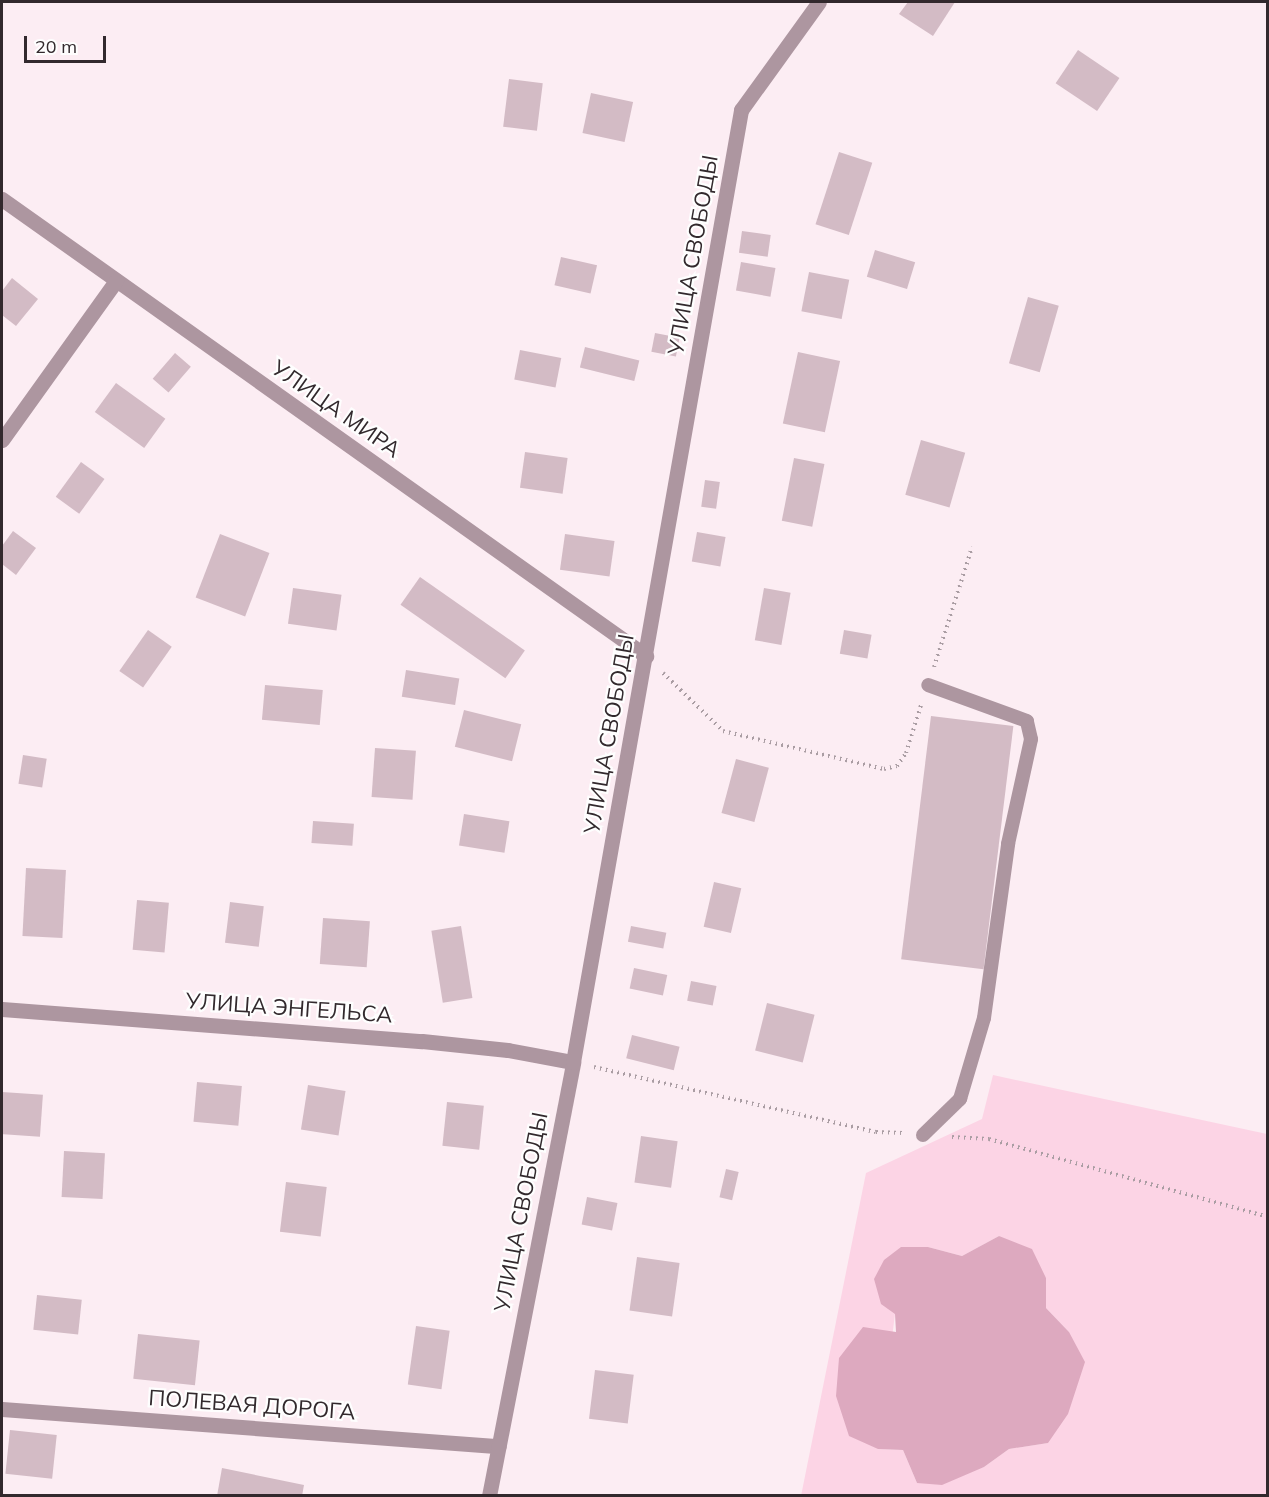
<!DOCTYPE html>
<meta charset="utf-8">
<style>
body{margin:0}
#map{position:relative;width:1269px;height:1497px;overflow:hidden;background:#fcedf3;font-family:Mulish,sans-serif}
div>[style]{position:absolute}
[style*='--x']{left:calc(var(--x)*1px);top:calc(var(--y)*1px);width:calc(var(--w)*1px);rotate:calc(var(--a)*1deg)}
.green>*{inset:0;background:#fcd4e5}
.forest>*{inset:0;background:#dda9bf}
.building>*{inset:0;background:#d3bbc5;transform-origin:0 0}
.path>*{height:4px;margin-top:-2px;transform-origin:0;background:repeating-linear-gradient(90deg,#aa9da3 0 1.5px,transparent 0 6px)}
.lane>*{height:14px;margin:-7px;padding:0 7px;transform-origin:7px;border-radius:7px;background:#ad96a0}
.street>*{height:15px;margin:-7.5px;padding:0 7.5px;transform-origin:7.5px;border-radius:7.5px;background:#ad96a0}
span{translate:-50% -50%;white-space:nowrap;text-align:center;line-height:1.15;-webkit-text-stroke:4.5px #fefefe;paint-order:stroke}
.street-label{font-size:22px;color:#32292d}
.frame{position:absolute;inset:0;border:3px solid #32292d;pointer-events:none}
.scale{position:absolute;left:24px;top:36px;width:82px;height:27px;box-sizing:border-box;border:3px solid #32292d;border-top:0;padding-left:8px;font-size:18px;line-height:21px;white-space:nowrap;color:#32292d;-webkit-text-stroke:4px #fefefe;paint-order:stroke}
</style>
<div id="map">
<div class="green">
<div style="clip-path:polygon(evenodd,993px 1075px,1267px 1134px,1267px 1495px,801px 1496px,866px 1173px,982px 1119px,993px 1075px,999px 1236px,1046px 1278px,1046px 1308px,1069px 1332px,1048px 1443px,1009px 1449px,984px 1467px,917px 1483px,903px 1450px,878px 1449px,895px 1314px,928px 1247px,962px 1256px,999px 1236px)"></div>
</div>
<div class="forest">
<div style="clip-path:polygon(999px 1236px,1032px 1249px,1046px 1278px,1046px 1308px,1069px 1332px,1085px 1362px,1068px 1414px,1048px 1443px,1009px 1449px,984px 1467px,942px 1485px,917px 1483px,903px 1450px,878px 1449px,849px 1436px,836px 1396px,839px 1358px,863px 1327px,896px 1332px,895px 1314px,881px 1304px,874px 1279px,884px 1260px,901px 1247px,928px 1247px,962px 1256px)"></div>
</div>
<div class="building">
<div style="clip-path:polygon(908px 2px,955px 2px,933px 36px,899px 14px)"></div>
<div style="left:1078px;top:50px;width:50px;height:40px;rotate:34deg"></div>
<div style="left:509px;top:79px;width:34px;height:48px;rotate:7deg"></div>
<div style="left:591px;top:93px;width:43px;height:41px;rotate:12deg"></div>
<div style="left:839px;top:152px;width:35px;height:76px;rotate:18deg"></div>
<div style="left:742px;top:231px;width:29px;height:22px;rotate:8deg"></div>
<div style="left:875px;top:250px;width:42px;height:28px;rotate:17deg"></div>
<div style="left:561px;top:257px;width:37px;height:29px;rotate:13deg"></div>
<div style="left:741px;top:262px;width:35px;height:29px;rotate:10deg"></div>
<div style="left:809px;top:272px;width:41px;height:40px;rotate:11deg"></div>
<div style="clip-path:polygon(12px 278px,38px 299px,16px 326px,2px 315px,2px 291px)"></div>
<div style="left:1028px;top:297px;width:32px;height:69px;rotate:16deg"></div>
<div style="left:655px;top:333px;width:25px;height:19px;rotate:11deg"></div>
<div style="left:585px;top:347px;width:56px;height:21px;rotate:14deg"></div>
<div style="left:520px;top:350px;width:42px;height:30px;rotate:11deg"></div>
<div style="left:798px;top:352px;width:43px;height:73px;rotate:12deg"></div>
<div style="left:175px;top:353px;width:21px;height:34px;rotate:41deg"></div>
<div style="left:116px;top:383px;width:61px;height:36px;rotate:36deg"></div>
<div style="left:921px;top:440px;width:46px;height:57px;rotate:16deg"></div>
<div style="left:525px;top:452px;width:43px;height:36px;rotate:8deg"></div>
<div style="left:794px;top:458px;width:31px;height:64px;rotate:11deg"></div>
<div style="left:81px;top:462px;width:29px;height:43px;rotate:36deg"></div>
<div style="left:705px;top:480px;width:15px;height:27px;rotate:8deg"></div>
<div style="clip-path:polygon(13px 531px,36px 548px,16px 575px,2px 564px,2px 546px)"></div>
<div style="left:697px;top:532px;width:29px;height:30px;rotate:10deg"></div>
<div style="left:220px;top:534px;width:53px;height:68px;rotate:21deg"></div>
<div style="left:565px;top:534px;width:50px;height:36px;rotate:8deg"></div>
<div style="left:420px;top:577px;width:128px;height:34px;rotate:35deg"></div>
<div style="left:293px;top:588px;width:49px;height:36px;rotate:8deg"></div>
<div style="left:764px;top:588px;width:27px;height:53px;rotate:10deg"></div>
<div style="left:148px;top:630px;width:29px;height:50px;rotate:35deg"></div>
<div style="left:844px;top:630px;width:28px;height:24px;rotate:10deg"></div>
<div style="left:406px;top:670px;width:54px;height:27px;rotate:9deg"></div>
<div style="left:265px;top:685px;width:58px;height:35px;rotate:5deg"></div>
<div style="left:464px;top:710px;width:59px;height:38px;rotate:14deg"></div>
<div style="left:931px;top:716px;width:83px;height:245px;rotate:7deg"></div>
<div style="left:375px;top:748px;width:41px;height:49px;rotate:4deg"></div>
<div style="left:23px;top:755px;width:24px;height:29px;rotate:9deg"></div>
<div style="left:736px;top:759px;width:34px;height:56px;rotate:15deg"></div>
<div style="left:464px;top:814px;width:46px;height:32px;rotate:9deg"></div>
<div style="left:313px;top:821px;width:41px;height:22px;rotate:4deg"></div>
<div style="left:26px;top:868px;width:40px;height:68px;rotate:3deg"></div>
<div style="left:714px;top:882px;width:28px;height:46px;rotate:13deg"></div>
<div style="left:137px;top:900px;width:32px;height:50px;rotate:5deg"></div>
<div style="left:230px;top:902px;width:34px;height:41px;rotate:7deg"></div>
<div style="left:323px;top:918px;width:47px;height:46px;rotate:4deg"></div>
<div style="left:461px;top:926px;width:73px;height:30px;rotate:81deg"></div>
<div style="left:631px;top:926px;width:36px;height:16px;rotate:11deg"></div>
<div style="left:634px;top:968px;width:34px;height:21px;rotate:12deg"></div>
<div style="left:691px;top:981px;width:26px;height:20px;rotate:11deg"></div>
<div style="left:767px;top:1003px;width:49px;height:49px;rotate:14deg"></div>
<div style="left:632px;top:1035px;width:49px;height:24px;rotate:14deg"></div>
<div style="left:197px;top:1082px;width:45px;height:40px;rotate:5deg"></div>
<div style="left:308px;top:1085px;width:38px;height:45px;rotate:9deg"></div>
<div style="left:2px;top:1092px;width:41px;height:42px;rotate:4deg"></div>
<div style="left:447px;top:1102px;width:37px;height:44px;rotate:6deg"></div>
<div style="left:641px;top:1136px;width:37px;height:47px;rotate:8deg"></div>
<div style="left:64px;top:1151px;width:41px;height:46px;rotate:3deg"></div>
<div style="left:726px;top:1169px;width:13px;height:29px;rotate:13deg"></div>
<div style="left:286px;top:1182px;width:41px;height:50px;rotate:7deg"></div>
<div style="left:587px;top:1197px;width:31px;height:28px;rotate:11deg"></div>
<div style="left:637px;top:1257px;width:43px;height:54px;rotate:8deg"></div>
<div style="left:37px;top:1295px;width:45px;height:35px;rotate:6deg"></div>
<div style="left:416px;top:1326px;width:34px;height:59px;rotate:8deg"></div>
<div style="left:138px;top:1334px;width:62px;height:45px;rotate:6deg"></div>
<div style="left:595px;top:1370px;width:39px;height:49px;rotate:7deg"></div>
<div style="left:10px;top:1430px;width:47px;height:44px;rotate:6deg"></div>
<div style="clip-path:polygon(222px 1468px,304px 1485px,302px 1496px,217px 1496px)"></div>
</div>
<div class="path">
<div style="--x:934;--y:667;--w:126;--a:-72.4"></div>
<div style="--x:663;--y:673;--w:83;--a:44"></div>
<div style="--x:723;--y:731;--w:165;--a:13.3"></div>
<div style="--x:884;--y:769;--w:13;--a:-13"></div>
<div style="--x:897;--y:766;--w:16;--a:-55"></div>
<div style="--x:906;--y:753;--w:53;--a:-72.6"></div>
<div style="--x:594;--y:1067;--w:289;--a:13"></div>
<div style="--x:876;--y:1132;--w:27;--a:2"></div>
<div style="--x:952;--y:1137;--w:37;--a:3"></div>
<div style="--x:989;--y:1139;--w:290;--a:15.6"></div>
</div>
<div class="lane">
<div style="--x:923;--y:1135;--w:52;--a:-44.2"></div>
<div style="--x:960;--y:1099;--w:84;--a:-73.5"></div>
<div style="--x:984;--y:1018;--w:176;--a:-82.1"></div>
<div style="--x:1008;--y:844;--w:107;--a:-77.6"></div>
<div style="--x:1031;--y:739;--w:18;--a:-103"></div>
<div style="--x:1027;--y:721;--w:105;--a:-160"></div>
</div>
<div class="street">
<div style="--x:2;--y:199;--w:790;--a:35.36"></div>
<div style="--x:2;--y:440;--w:196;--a:-54.4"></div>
<div style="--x:2;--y:1009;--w:421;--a:4.4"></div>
<div style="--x:422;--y:1041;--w:86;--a:6"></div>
<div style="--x:508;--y:1050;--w:66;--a:10.5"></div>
<div style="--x:2;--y:1409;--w:498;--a:4.3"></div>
<div style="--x:489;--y:1496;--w:442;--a:-79"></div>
<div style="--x:573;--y:1062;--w:967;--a:-79.99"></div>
<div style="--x:741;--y:110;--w:133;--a:-54.2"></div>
</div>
<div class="street-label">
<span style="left:693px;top:255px;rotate:-80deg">УЛИЦА СВОБОДЫ</span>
<span style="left:336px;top:409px;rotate:35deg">УЛИЦА МИРА</span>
<span style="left:609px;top:734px;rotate:-80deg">УЛИЦА СВОБОДЫ</span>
<span style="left:289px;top:1008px;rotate:4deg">УЛИЦА ЭНГЕЛЬСА</span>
<span style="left:521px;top:1212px;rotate:-79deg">УЛИЦА СВОБОДЫ</span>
<span style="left:252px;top:1405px;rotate:4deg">ПОЛЕВАЯ ДОРОГА</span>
</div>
<div class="frame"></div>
<div class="scale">20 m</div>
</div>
